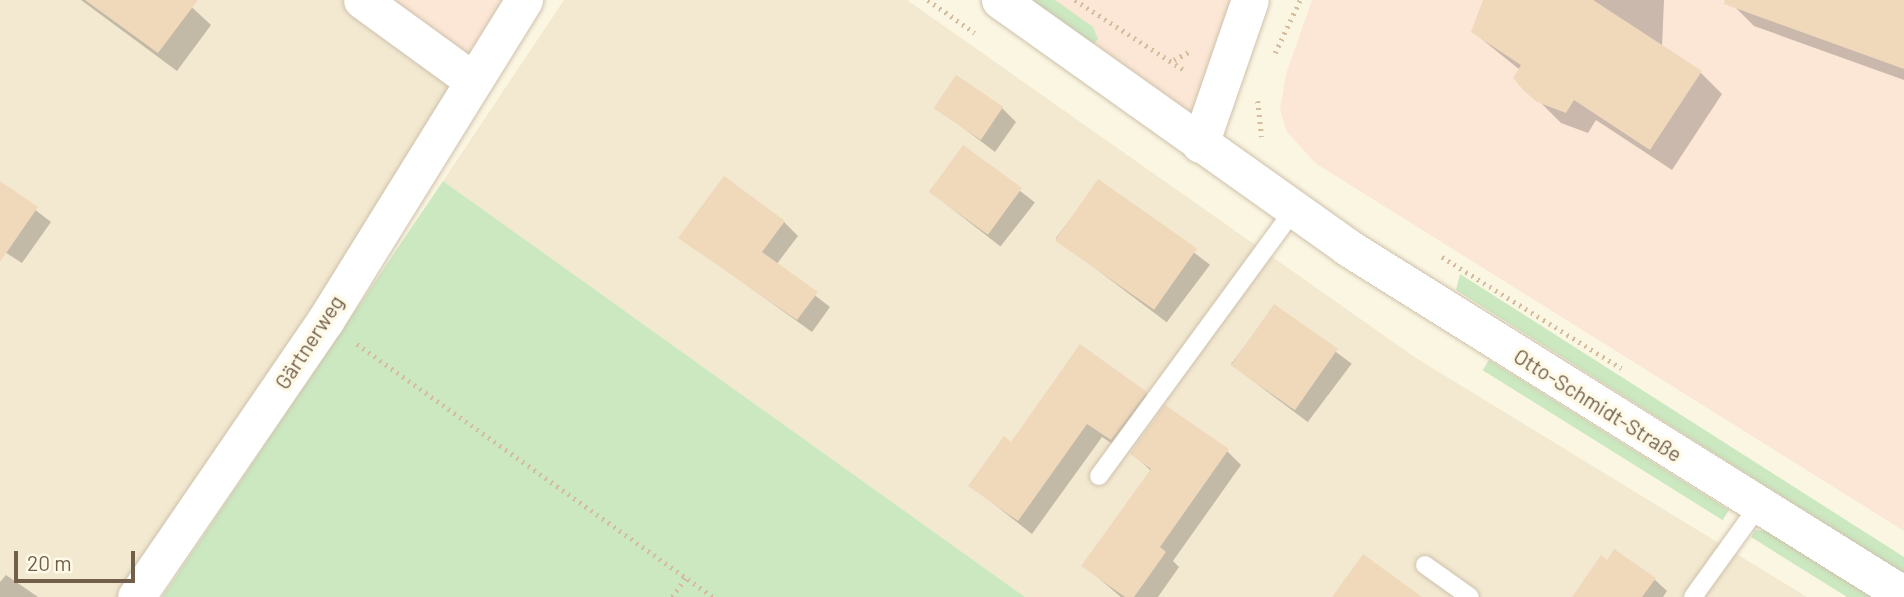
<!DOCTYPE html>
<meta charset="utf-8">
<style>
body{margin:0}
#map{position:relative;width:1904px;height:597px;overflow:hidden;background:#fbf6e2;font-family:Barlow,sans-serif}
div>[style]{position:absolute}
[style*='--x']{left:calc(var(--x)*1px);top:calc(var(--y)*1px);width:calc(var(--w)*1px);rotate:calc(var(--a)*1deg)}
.residential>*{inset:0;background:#f3e9d1}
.commercial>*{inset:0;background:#fce7d6}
.green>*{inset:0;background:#cbe8c1;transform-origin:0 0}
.shadow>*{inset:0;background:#0003;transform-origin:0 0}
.building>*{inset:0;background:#f0d8bb;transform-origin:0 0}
.path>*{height:4.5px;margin-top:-2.25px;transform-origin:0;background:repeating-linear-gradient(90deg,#d5bc9e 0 2px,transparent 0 7px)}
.roads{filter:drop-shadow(0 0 2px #cec1ac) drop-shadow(0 0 2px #cec1ac)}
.lane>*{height:18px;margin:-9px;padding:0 9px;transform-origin:9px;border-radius:9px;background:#fff}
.street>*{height:37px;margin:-18.5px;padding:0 18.5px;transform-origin:18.5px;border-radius:18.5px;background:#fff}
span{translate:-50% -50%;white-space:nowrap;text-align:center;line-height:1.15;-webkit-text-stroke:7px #fff9e8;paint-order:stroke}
.street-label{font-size:21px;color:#725f49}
.scale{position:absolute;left:14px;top:551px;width:121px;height:32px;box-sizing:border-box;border:4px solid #725f49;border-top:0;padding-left:9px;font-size:21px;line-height:24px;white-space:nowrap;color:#725f49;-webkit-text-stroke:5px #fff9e8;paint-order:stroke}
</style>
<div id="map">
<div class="residential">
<div style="clip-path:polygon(0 0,367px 0,466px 71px,123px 597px,0 597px)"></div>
<div style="clip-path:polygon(564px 0,907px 0,1416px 358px,1807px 597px,1025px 597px,443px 181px)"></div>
</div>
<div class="commercial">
<div style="clip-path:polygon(370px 0,515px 0,466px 71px)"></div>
<div style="clip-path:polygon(1005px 0,1249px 0,1200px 138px)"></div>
<div style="clip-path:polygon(1312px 0,1904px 0,1904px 531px,1315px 163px,1287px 132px,1280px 110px,1286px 74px)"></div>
</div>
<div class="green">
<div style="clip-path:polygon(1031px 0,1055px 0,1093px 27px,1098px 39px,1093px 45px)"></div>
<div style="clip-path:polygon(443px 181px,1025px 597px,162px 597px)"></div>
<div style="clip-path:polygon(1460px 274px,1904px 557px,1904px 573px,1456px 290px)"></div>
<div style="left:1489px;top:360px;width:283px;height:12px;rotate:32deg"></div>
<div style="clip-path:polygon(1755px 530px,1768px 531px,1871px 597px,1847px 597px,1751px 537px)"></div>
</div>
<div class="shadow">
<div style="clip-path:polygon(81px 0,184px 0,211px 25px,177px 71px)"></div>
<div style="clip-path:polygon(1485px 0,1664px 0,1662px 47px,1701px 73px,1722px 94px,1672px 170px,1596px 120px,1588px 133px,1561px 123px,1515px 77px,1520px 70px,1473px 32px)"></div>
<div style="clip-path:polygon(1738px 0,1904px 0,1904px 80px,1754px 26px,1735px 7px)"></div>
<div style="clip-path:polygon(937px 108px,1002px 108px,1016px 122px,995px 152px)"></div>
<div style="left:964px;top:147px;width:90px;height:56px;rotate:38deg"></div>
<div style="left:1099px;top:181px;width:139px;height:72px;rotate:37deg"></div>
<div style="clip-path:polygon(0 183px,51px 222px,22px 263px,0 249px)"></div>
<div style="clip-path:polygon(784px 222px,798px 236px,776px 265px,830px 307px,812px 332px,681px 238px)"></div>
<div style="left:1275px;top:306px;width:96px;height:73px;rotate:37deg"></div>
<div style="clip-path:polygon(1145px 393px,1159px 407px,1126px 453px,1102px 437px,1032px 534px,971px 486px,1012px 444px)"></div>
<div style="clip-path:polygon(1227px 451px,1241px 465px,1173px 561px,1179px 567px,1158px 597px,1121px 597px,1084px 566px,1151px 471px,1132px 453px)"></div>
<div style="clip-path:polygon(1608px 562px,1654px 579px,1667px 591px,1663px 597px,1576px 597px)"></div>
<div style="clip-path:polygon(6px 575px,38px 597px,0 597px,0 582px)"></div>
</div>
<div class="building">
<div style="clip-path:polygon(85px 0,198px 0,158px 53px)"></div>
<div style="clip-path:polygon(1483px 0,1593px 0,1702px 71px,1650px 150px,1574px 100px,1566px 113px,1537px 102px,1524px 91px,1513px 78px,1521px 65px,1471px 32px)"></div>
<div style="clip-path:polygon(1725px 0,1904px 0,1904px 69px,1724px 4px)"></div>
<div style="left:956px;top:75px;width:57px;height:40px;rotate:34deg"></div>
<div style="left:963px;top:145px;width:73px;height:58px;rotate:36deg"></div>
<div style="clip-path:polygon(724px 176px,785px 221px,762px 252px,818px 292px,797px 320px,678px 238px)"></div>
<div style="left:1098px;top:179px;width:121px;height:75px;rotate:35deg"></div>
<div style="clip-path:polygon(0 181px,38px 207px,0 262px)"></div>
<div style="left:1274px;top:304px;width:78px;height:75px;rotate:35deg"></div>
<div style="clip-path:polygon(1080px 344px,1147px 392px,1111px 440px,1087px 424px,1018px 521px,968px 486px,1004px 436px,1011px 442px)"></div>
<div style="clip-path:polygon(1165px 405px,1229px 449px,1160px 547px,1166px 552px,1134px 597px,1125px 597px,1081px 566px,1151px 469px,1130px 454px)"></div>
<div style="clip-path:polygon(1614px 549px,1656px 578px,1642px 597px,1572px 597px,1601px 555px,1607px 560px)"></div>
<div style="clip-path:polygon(1363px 554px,1422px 597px,1332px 597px)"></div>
</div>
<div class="path">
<div style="--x:928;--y:0;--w:57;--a:35.1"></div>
<div style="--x:1075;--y:0;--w:130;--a:32.7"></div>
<div style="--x:1275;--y:53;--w:59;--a:-64.7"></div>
<div style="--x:1174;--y:60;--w:18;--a:-29"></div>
<div style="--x:1258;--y:101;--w:36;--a:84"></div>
<div style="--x:1442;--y:257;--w:211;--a:31.8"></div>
<div style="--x:357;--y:344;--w:437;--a:35.4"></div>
<div style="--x:672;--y:597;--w:24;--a:-55"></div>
</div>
<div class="roads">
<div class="lane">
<div style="--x:1099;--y:476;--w:330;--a:-53.8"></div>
<div style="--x:1425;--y:565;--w:55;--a:35.4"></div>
<div style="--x:1693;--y:597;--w:113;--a:-54.3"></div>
</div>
<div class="street">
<div style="--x:362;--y:0;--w:136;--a:36"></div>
<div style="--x:1000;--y:0;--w:426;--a:35.4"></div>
<div style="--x:1347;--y:247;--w:657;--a:32"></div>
<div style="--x:1200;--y:144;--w:152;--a:-70.9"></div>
<div style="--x:136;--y:597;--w:335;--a:-55.6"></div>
<div style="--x:325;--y:321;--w:378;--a:-58.2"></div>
</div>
</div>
<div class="street-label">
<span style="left:309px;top:342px;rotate:-57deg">Gärtnerweg</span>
<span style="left:1598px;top:405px;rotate:32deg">Otto-Schmidt-Straße</span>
</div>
<div class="scale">20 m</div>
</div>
